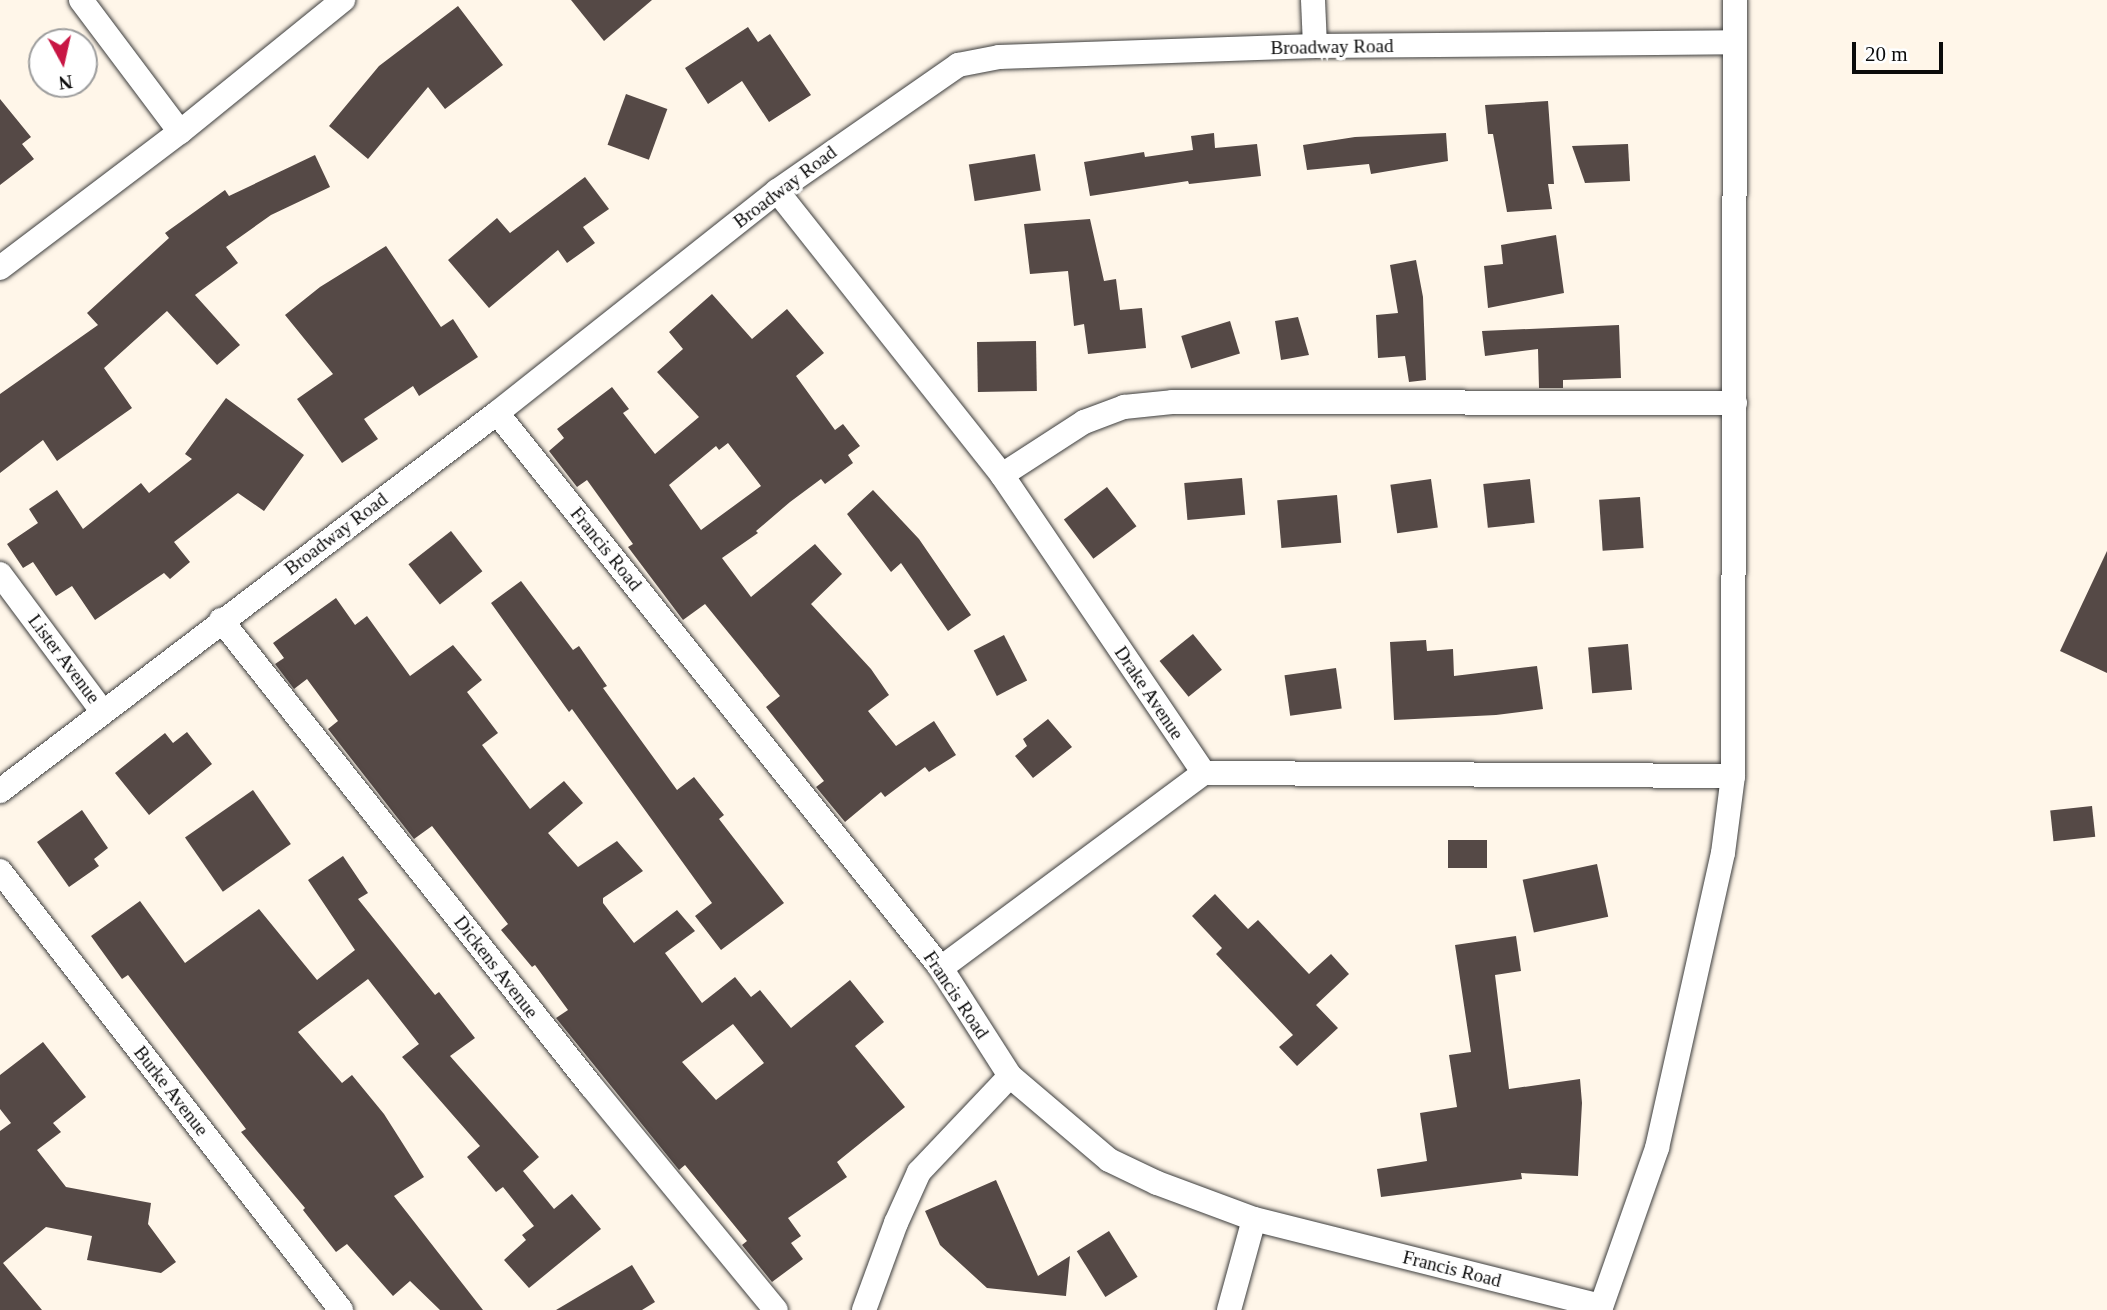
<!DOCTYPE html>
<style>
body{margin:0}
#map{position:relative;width:2107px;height:1310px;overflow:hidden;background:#fff6e9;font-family:"Times New Roman",serif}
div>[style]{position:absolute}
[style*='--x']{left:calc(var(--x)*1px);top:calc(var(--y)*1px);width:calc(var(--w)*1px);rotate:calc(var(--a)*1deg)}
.building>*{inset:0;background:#554946;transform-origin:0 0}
.roads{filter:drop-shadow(0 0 2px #3e3e3e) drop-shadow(0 0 2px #3e3e3e)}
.minor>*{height:24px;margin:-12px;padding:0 12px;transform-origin:12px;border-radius:12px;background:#fff}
span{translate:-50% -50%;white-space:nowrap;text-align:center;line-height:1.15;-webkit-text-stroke:7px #fff;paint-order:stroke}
.street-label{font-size:19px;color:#0b0b0b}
.north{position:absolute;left:28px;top:28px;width:70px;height:70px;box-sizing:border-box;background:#fff;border:2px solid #9d9d9d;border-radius:50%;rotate:172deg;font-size:19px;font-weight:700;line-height:28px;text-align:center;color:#0b0b0b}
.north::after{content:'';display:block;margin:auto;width:24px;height:32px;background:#c81644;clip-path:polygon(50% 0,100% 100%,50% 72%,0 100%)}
.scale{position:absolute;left:1852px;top:42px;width:91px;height:32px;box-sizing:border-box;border:4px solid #0b0b0b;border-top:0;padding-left:9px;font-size:21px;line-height:24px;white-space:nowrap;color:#0b0b0b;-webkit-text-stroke:5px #fff;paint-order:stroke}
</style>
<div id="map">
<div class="building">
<div style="clip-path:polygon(571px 0,652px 0,604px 41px)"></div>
<div style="clip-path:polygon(458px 6px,503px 65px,445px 109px,428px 87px,368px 159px,329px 126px,379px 66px)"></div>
<div style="clip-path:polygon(748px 27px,758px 42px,770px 34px,811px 95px,769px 122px,742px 81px,708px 104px,685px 68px)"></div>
<div style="left:626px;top:94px;width:44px;height:54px;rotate:20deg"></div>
<div style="clip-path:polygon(0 99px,31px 137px,22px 144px,34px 159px,0 185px)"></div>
<div style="clip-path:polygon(1548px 101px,1554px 184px,1548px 184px,1552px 209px,1507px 212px,1493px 134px,1488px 134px,1485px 105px)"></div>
<div style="clip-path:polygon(1214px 133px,1215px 148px,1257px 144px,1261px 176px,1189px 184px,1188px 181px,1090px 196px,1084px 162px,1144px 152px,1145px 157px,1193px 150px,1191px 136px)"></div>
<div style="clip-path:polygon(1446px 133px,1448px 161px,1371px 174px,1369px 164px,1307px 170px,1303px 145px,1355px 137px)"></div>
<div style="clip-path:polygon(1628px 144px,1630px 181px,1585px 183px,1572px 146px)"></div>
<div style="left:1035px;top:154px;width:37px;height:67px;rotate:81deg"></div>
<div style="clip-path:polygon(315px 155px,330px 187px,271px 215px,226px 247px,238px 263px,195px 295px,240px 345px,217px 365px,167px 311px,104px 368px,132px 408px,57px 461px,43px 440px,0 473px,0 394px,98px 325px,87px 313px,169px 238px,165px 233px,225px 190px,229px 196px)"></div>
<div style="clip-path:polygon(585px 177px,609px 209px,583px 227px,595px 243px,567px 263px,558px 250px,489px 308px,448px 260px,497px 218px,510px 233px)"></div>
<div style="clip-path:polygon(1090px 219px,1104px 281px,1116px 279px,1120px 310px,1142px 308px,1146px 348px,1088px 354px,1084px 324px,1074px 326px,1068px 271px,1030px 274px,1024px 224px)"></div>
<div style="clip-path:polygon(1556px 235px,1564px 293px,1488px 308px,1484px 266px,1503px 264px,1501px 245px)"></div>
<div style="clip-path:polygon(386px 246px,441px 327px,453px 319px,478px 357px,419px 396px,413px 386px,364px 419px,378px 439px,342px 463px,297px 399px,333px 374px,285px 315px,320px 287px)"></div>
<div style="clip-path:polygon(1416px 260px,1423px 297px,1426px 380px,1409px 382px,1405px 356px,1378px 358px,1376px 315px,1398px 313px,1390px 265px)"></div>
<div style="clip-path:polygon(evenodd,712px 294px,752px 339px,787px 309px,824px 353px,796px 376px,835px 430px,843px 424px,860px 446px,848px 455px,853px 463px,825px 484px,821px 479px,790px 502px,756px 531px,758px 533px,722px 558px,751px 597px,815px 544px,842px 574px,811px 604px,871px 669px,889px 695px,868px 711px,896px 746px,934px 721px,956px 755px,929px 772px,925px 767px,885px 797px,881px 792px,845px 822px,816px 787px,824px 781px,766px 707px,780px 696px,705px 604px,683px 620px,628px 547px,633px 544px,587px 480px,577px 487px,549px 451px,564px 438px,557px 429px,612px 387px,629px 409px,623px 413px,655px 454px,699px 417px,657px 372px,683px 349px,669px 332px,712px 294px,728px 443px,761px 486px,701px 530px,669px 485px,716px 446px,719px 450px,728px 443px)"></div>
<div style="clip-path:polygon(1298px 317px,1309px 355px,1281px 360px,1275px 321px)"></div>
<div style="left:1230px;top:321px;width:34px;height:51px;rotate:73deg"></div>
<div style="clip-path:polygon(1619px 325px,1621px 378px,1563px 380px,1563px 388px,1539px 388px,1538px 349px,1485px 356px,1482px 331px)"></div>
<div style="left:1036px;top:341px;width:50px;height:59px;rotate:89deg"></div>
<div style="clip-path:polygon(226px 398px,304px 455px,264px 511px,238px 493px,174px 542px,190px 562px,170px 579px,164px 573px,95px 620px,72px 586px,56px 596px,33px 562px,23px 568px,7px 544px,38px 523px,29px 509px,57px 490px,83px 529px,141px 483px,149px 493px,192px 459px,185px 454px)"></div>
<div style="left:1242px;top:478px;width:37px;height:58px;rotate:85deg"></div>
<div style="left:1431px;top:479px;width:49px;height:41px;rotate:82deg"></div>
<div style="left:1530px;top:479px;width:44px;height:47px;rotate:84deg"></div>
<div style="left:1107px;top:487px;width:49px;height:54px;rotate:53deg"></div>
<div style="clip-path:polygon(873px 490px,919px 539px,971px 615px,948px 631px,901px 563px,891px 572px,847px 514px)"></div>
<div style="left:1337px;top:495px;width:48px;height:60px;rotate:85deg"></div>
<div style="left:1640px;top:497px;width:51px;height:41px;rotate:86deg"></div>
<div style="left:451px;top:531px;width:51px;height:54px;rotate:52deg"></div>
<div style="clip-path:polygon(2107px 551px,2107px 673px,2060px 651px)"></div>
<div style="clip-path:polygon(521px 581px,573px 650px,579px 646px,607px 686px,603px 688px,677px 790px,694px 777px,724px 815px,719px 819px,784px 903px,721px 950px,695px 916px,712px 903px,572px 709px,569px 712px,491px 603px)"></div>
<div style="clip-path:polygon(evenodd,336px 598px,355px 625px,367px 616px,410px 676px,453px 645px,482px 680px,467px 692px,498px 733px,482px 745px,530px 809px,564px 781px,583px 803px,548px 833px,578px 867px,617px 841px,643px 871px,603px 898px,603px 903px,634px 943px,677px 910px,695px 931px,665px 953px,702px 1003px,735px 977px,751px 997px,760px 990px,791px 1028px,850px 980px,884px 1022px,855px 1046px,905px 1107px,837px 1162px,847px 1177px,788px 1218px,801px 1236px,791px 1243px,803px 1259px,772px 1282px,742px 1245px,747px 1241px,685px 1165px,679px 1170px,556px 1018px,568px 1010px,535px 965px,532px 967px,501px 930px,508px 924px,432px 826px,414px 839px,328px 729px,338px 721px,307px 679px,294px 689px,275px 664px,284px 658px,273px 643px,336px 598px,733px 1024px,764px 1063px,716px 1100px,682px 1062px,733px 1024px)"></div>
<div style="left:1193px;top:634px;width:46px;height:43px;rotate:51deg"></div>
<div style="left:1004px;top:635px;width:51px;height:34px;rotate:63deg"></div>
<div style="clip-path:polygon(1426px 640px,1427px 651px,1453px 649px,1454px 676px,1537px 666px,1543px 709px,1496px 715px,1394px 720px,1390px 642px)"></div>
<div style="left:1628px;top:644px;width:46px;height:40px;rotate:85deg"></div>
<div style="left:1336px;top:668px;width:41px;height:52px;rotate:82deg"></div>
<div style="clip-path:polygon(1048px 719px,1072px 747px,1033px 778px,1015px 756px,1027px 746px,1023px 739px)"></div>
<div style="clip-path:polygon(187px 732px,212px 764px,149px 815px,115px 773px,165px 733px,173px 743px)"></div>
<div style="left:253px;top:790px;width:66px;height:83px;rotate:55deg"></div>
<div style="left:2092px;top:806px;width:31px;height:42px;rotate:84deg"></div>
<div style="clip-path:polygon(82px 810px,108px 848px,94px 859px,99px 866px,69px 887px,37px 842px)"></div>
<div style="left:1487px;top:840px;width:28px;height:39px;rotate:90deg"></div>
<div style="clip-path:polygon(343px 856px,368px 893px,358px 899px,435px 995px,439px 992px,475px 1038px,450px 1056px,539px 1157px,523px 1171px,554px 1209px,572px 1194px,601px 1229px,529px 1288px,504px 1260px,526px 1240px,522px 1235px,534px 1226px,503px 1187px,496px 1192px,467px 1157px,480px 1146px,402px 1057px,419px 1044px,368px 979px,298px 1032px,342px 1083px,352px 1075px,384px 1114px,424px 1177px,394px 1196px,483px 1310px,440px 1310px,410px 1281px,393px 1296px,347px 1244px,336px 1252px,303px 1210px,305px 1208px,241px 1132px,246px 1129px,128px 975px,122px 979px,91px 936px,140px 901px,185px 963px,259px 909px,317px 980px,355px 950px,308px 880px)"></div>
<div style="left:1597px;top:864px;width:54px;height:76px;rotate:78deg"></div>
<div style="clip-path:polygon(1215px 894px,1248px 929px,1258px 920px,1309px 974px,1331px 954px,1349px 974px,1316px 1005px,1338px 1028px,1297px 1066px,1279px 1047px,1293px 1035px,1216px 954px,1222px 948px,1192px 916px)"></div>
<div style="clip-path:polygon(1516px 936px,1521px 971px,1495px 975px,1509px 1089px,1580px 1079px,1582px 1103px,1578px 1176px,1521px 1173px,1522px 1179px,1381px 1197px,1377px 1169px,1427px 1161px,1420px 1113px,1457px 1107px,1449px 1055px,1471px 1052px,1455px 945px)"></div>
<div style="clip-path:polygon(43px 1042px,86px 1097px,53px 1123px,61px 1132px,37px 1150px,66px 1187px,151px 1203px,148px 1224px,176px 1262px,161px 1273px,87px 1260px,92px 1236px,46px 1227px,3px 1263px,42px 1310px,0 1310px,0 1131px,11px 1123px,0 1109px,0 1075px)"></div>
<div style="clip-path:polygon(996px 1180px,1038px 1276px,1070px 1256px,1066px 1296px,987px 1288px,940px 1245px,925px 1211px)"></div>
<div style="left:1109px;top:1231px;width:54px;height:38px;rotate:58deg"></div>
<div style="clip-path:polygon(632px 1265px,655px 1302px,642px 1310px,556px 1310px)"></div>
</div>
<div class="roads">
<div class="minor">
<div style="--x:81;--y:0;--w:165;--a:53.1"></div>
<div style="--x:1313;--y:0;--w:46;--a:87.5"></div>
<div style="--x:777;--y:191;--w:362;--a:51.6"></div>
<div style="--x:1002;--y:475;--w:360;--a:55.9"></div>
<div style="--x:1204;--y:773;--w:529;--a:0.32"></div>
<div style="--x:0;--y:268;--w:226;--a:-37.1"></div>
<div style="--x:180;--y:132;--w:210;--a:-39"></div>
<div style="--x:497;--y:413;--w:711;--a:51.34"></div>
<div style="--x:941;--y:968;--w:128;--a:57.4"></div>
<div style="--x:1010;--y:1076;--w:130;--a:40.3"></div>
<div style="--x:1109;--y:1160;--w:53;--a:25.6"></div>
<div style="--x:1157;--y:1183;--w:103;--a:20.4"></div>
<div style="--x:1254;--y:1219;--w:358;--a:14.1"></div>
<div style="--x:1002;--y:475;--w:98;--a:-32.9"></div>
<div style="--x:1084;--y:422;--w:43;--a:-20.6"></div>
<div style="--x:1124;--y:407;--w:48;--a:-5.9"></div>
<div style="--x:1172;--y:402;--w:563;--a:0.1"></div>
<div style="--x:0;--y:574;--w:171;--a:53.3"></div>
<div style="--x:221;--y:620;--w:596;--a:51.54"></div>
<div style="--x:592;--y:1087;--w:289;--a:50.5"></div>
<div style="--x:0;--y:791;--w:624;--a:-37.26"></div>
<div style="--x:497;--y:413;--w:357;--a:-38.4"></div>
<div style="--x:777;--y:191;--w:221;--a:-34.8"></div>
<div style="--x:958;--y:65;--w:42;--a:-11"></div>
<div style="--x:999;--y:57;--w:316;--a:-2"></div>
<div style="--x:1315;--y:46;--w:420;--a:-0.5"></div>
<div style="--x:0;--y:871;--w:556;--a:52.16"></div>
<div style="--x:941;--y:968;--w:327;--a:-36.6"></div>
<div style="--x:864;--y:1310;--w:93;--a:-69.8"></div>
<div style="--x:896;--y:1223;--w:56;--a:-65.7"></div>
<div style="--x:919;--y:1172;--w:132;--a:-46.5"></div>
<div style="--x:1229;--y:1310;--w:94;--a:-74.6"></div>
<div style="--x:1600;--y:1310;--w:172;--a:-70.6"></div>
<div style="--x:1657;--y:1148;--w:302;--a:-77.4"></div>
<div style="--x:1723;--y:853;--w:78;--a:-82.6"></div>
<div style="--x:1733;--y:776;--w:776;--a:-89.85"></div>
</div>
</div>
<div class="street-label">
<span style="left:1332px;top:47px;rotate:-1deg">Broadway Road</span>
<span style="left:785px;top:187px;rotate:-37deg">Broadway Road</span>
<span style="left:336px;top:534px;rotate:-37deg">Broadway Road</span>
<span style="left:606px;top:549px;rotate:51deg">Francis Road</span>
<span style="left:64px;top:659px;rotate:53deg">Lister Avenue</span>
<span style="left:1149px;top:693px;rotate:56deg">Drake Avenue</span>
<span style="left:496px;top:967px;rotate:52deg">Dickens Avenue</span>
<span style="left:956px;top:995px;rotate:56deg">Francis Road</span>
<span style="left:171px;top:1091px;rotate:52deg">Burke Avenue</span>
<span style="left:1452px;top:1269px;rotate:14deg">Francis Road</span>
</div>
<div class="north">N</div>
<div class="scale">20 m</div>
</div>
